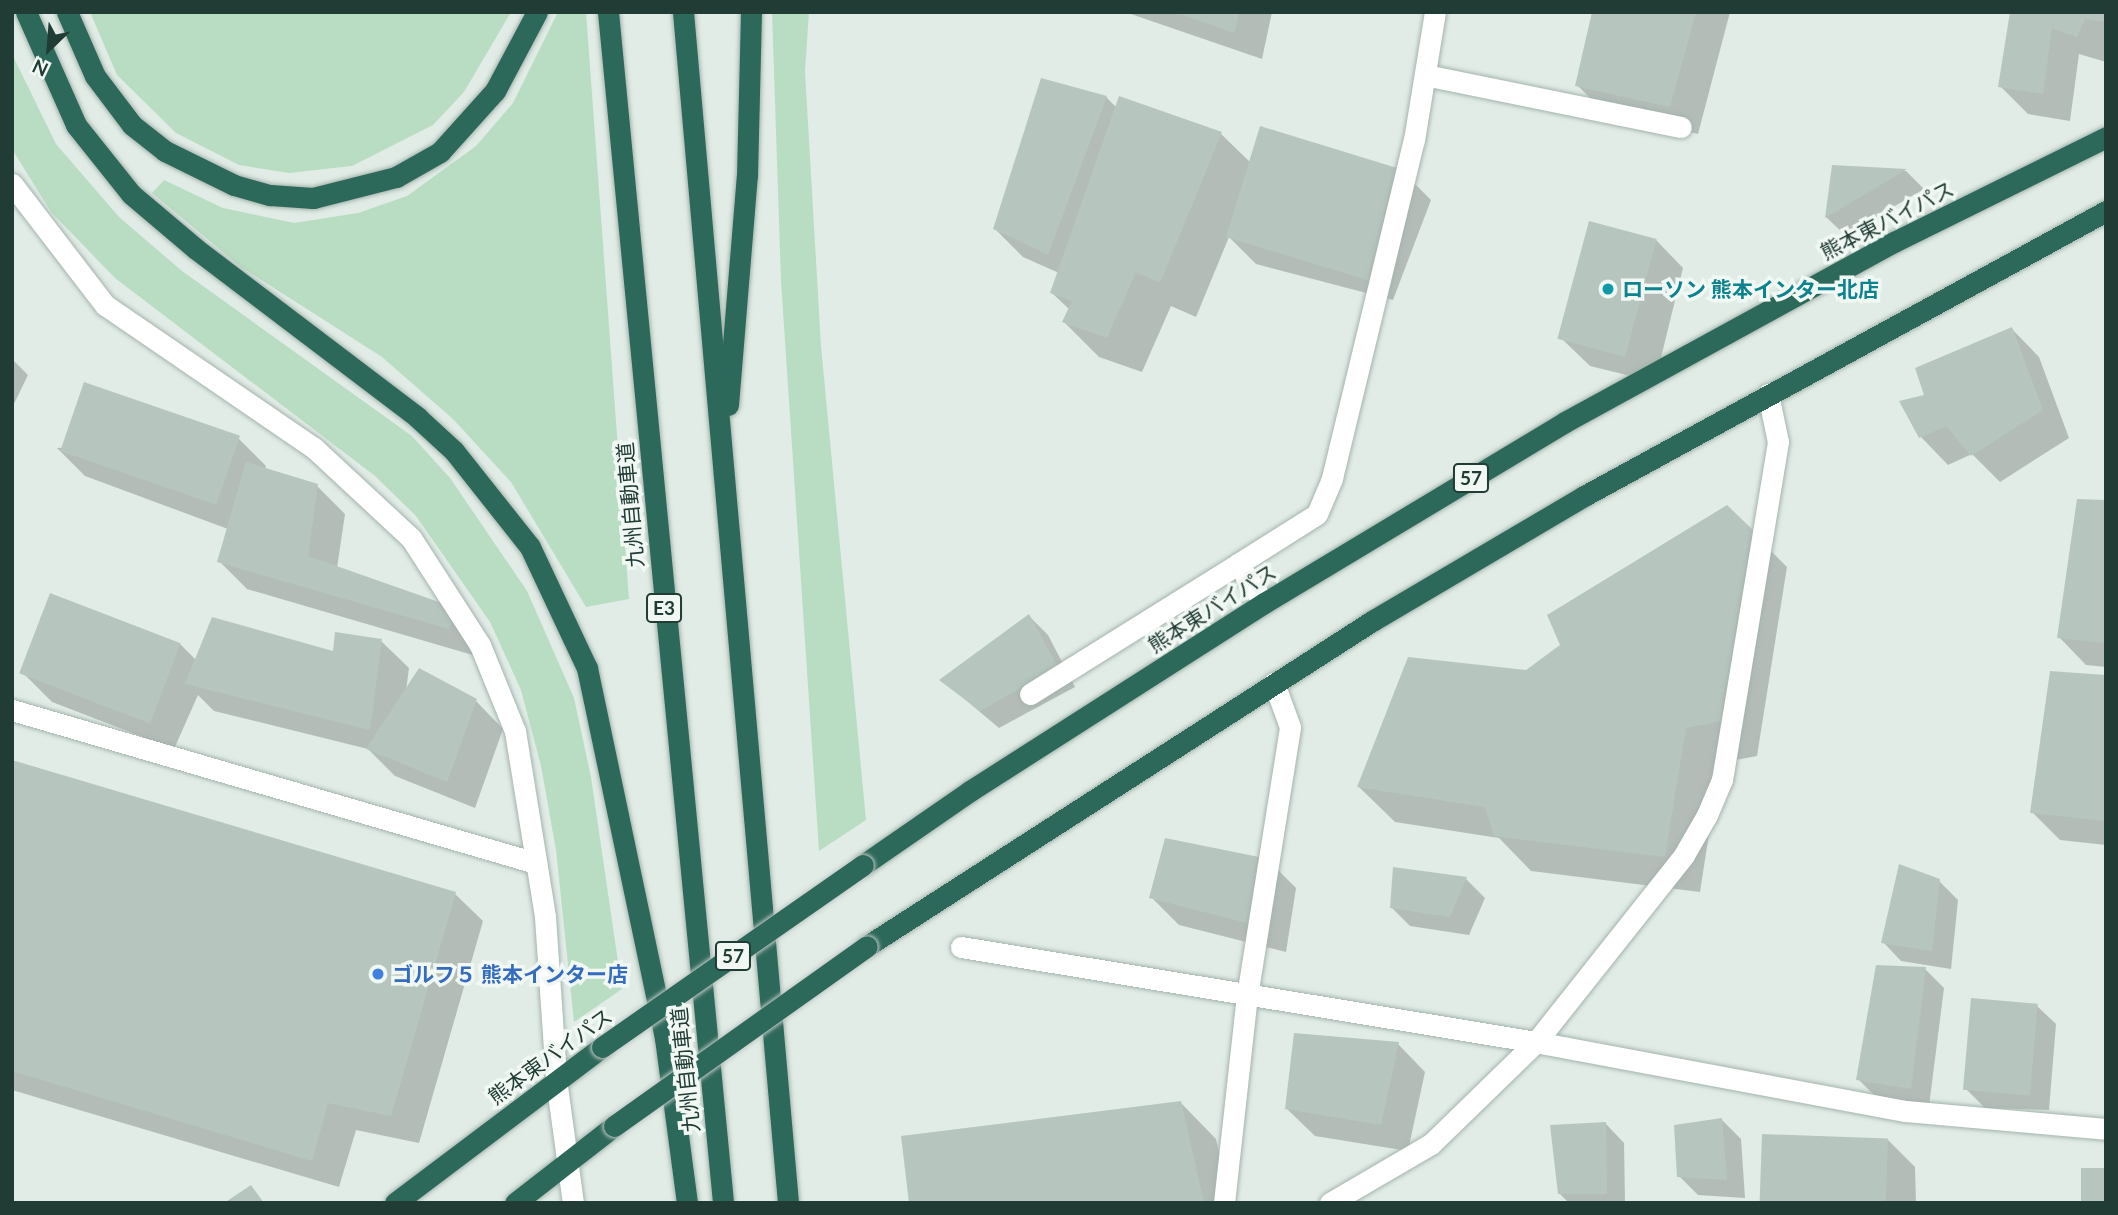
<!DOCTYPE html>
<meta charset="utf-8">
<style>
body{margin:0}
#map{position:relative;width:2118px;height:1215px;overflow:hidden;background:#e1ece6;font-family:Lato,"Noto Sans JP",sans-serif}
div>[style]{position:absolute}
[style*='--x']{left:calc(var(--x)*1px);top:calc(var(--y)*1px);width:calc(var(--w)*1px);rotate:calc(var(--a)*1deg)}
.green>*{inset:0;background:#b9ddc2}
.shadow>*{inset:0;background:#0003}
.building>*{inset:0;background:#b6c6bf;transform-origin:0 0}
.roads{filter:drop-shadow(0 0 2px #a4b4ad) drop-shadow(0 0 2px #a4b4ad)}
.minor>*{height:21px;margin:-10.5px;padding:0 10.5px;transform-origin:10.5px;border-radius:10.5px;background:#fff}
.highway>*{height:21px;margin:-10.5px;padding:0 10.5px;transform-origin:10.5px;border-radius:10.5px;background:#2d695a}
.bridges{filter:drop-shadow(0 0 2px #c1c8c6) drop-shadow(0 0 2px #c1c8c6)}
.highway-bridge>*{height:21px;margin:-10.5px;padding:0 10.5px;transform-origin:10.5px;border-radius:10.5px;background:#2d695a}
.dots>*{width:19px;height:19px;translate:-50% -50%;box-sizing:border-box;border:4px solid #f1f8f4;border-radius:50%}
span{translate:-50% -50%;white-space:nowrap;text-align:center;line-height:1.15;-webkit-text-stroke:7px #f1f8f4;paint-order:stroke}
.shield-label span{padding:2px 5px;background:#f1f8f4;border:2px solid;border-radius:5px;-webkit-text-stroke-width:0}
.shield-label{font-size:19px;color:#213c34;font-weight:700}
.street-label{font-size:21px;color:#213c34}
.culture-label{font-size:21px;color:#0d838f;font-weight:700}
.left{translate:0 -50%;text-align:left}
.shop-label{font-size:21px;color:#366cbe;font-weight:700}
.frame{position:absolute;inset:0;border:14px solid #213c34;pointer-events:none}
.north{position:absolute;left:14px;top:14px;width:70px;height:70px;-webkit-text-stroke:5px #f1f8f4;paint-order:stroke;rotate:205deg;font-size:19px;font-weight:700;line-height:28px;text-align:center;color:#213c34}
.north::after{content:'';display:block;margin:auto;width:24px;height:32px;background:#213c34;clip-path:polygon(50% 0,100% 100%,50% 72%,0 100%)}
</style>
<div id="map">
<div class="green">
<div style="clip-path:polygon(90px 12px,511px 12px,464px 92px,433px 125px,352px 166px,289px 173px,239px 165px,176px 133px,117px 75px)"></div>
<div style="clip-path:polygon(558px 12px,586px 12px,629px 599px,586px 607px,511px 482px,453px 419px,382px 357px,241px 267px,152px 193px,164px 180px,223px 208px,294px 223px,358px 213px,407px 196px,476px 146px,513px 103px)"></div>
<div style="clip-path:polygon(772px 12px,809px 12px,805px 71px,821px 346px,866px 820px,819px 851px,781px 281px)"></div>
<div style="clip-path:polygon(12px 54px,56px 144px,119px 217px,182px 271px,412px 436px,450px 478px,527px 591px,574px 698px,591px 777px,622px 989px,574px 1022px,556px 850px,541px 766px,521px 690px,490px 622px,416px 516px,375px 476px,115px 278px,51px 212px,12px 149px)"></div>
</div>
<div class="shadow">
<div style="clip-path:polygon(1125px 12px,1272px 12px,1262px 59px)"></div>
<div style="clip-path:polygon(1594px 12px,1730px 12px,1698px 134px,1605px 113px,1577px 85px)"></div>
<div style="clip-path:polygon(2012px 12px,2106px 12px,2106px 62px,2079px 54px,2070px 121px,2028px 114px,2000px 86px)"></div>
<div style="clip-path:polygon(1106px 97px,1117px 108px,1221px 134px,1251px 163px,1403px 172px,1431px 200px,1393px 300px,1256px 264px,1229px 237px,1196px 317px,1171px 306px,1142px 372px,1099px 357px,1064px 322px,1070px 310px,1052px 293px,1059px 273px,1023px 257px,995px 229px)"></div>
<div style="clip-path:polygon(1833px 167px,1906px 171px,1924px 189px,1845px 235px,1826px 217px)"></div>
<div style="clip-path:polygon(1656px 240px,1683px 268px,1655px 382px,1590px 366px,1562px 339px)"></div>
<div style="clip-path:polygon(2012px 329px,2039px 357px,2069px 438px,2000px 482px,1972px 454px,1948px 465px,1921px 437px,1926px 396px)"></div>
<div style="clip-path:polygon(12px 359px,28px 375px,12px 408px)"></div>
<div style="clip-path:polygon(239px 439px,266px 466px,265px 470px,317px 486px,345px 514px,337px 568px,455px 609px,476px 656px,247px 589px,219px 561px,228px 529px,85px 476px,57px 448px)"></div>
<div style="clip-path:polygon(2106px 502px,2106px 667px,2086px 665px,2059px 637px)"></div>
<div style="clip-path:polygon(1727px 507px,1787px 567px,1757px 756px,1720px 763px,1700px 892px,1531px 871px,1499px 838px,1395px 822px,1359px 787px,1563px 646px)"></div>
<div style="clip-path:polygon(51px 595px,180px 644px,196px 660px,334px 653px,381px 641px,409px 668px,406px 691px,476px 701px,503px 729px,475px 808px,395px 776px,368px 749px,214px 711px,198px 695px,174px 749px,52px 702px,24px 674px)"></div>
<div style="clip-path:polygon(1029px 616px,1048px 635px,1075px 687px,999px 728px,942px 680px)"></div>
<div style="clip-path:polygon(2106px 677px,2106px 845px,2060px 840px,2032px 812px)"></div>
<div style="clip-path:polygon(12px 762px,455px 894px,483px 921px,419px 1143px,356px 1130px,339px 1187px,12px 1090px)"></div>
<div style="clip-path:polygon(1268px 860px,1296px 888px,1286px 952px,1179px 925px,1151px 897px)"></div>
<div style="clip-path:polygon(1395px 869px,1466px 879px,1485px 898px,1469px 935px,1410px 926px,1391px 907px)"></div>
<div style="clip-path:polygon(1939px 881px,1958px 900px,1951px 969px,1901px 961px,1883px 942px)"></div>
<div style="clip-path:polygon(1925px 969px,1944px 988px,1929px 1106px,1877px 1098px,1858px 1079px)"></div>
<div style="clip-path:polygon(2037px 1006px,2056px 1024px,2049px 1110px,1985px 1108px,1967px 1090px)"></div>
<div style="clip-path:polygon(1398px 1044px,1425px 1072px,1408px 1151px,1315px 1136px,1287px 1109px)"></div>
<div style="clip-path:polygon(1181px 1103px,1216px 1139px,1230px 1203px,911px 1203px)"></div>
<div style="clip-path:polygon(1722px 1120px,1741px 1139px,1745px 1198px,1698px 1195px,1679px 1176px)"></div>
<div style="clip-path:polygon(1606px 1124px,1624px 1143px,1625px 1203px,1569px 1203px,1559px 1193px)"></div>
<div style="clip-path:polygon(1888px 1140px,1915px 1167px,1916px 1203px,1766px 1201px)"></div>
</div>
<div class="building">
<div style="clip-path:polygon(1175px 12px,1239px 12px,1234px 33px)"></div>
<div style="clip-path:polygon(1592px 12px,1696px 12px,1670px 107px,1575px 86px)"></div>
<div style="clip-path:polygon(2010px 12px,2106px 12px,2106px 22px,2085px 19px,2077px 37px,2052px 28px,2043px 94px,1998px 87px)"></div>
<div style="clip-path:polygon(1041px 78px,1107px 96px,1048px 255px,993px 229px)"></div>
<div style="clip-path:polygon(1119px 96px,1222px 132px,1160px 283px,1136px 272px,1107px 338px,1062px 322px,1072px 301px,1050px 293px)"></div>
<div style="left:1260px;top:126px;width:151px;height:116px;rotate:17deg"></div>
<div style="clip-path:polygon(1832px 165px,1907px 169px,1825px 218px)"></div>
<div style="left:1589px;top:221px;width:70px;height:122px;rotate:15deg"></div>
<div style="clip-path:polygon(2012px 327px,2043px 410px,1971px 456px,1946px 426px,1919px 438px,1899px 401px,1924px 395px,1915px 368px)"></div>
<div style="left:84px;top:382px;width:165px;height:73px;rotate:19deg"></div>
<div style="clip-path:polygon(246px 462px,318px 484px,308px 556px,456px 608px,449px 629px,217px 562px)"></div>
<div style="clip-path:polygon(2077px 499px,2106px 500px,2106px 643px,2057px 638px)"></div>
<div style="clip-path:polygon(1727px 505px,1753px 530px,1722px 721px,1686px 728px,1665px 857px,1494px 836px,1485px 807px,1357px 787px,1408px 657px,1526px 670px,1560px 645px,1547px 615px)"></div>
<div style="left:50px;top:593px;width:140px;height:86px;rotate:21deg"></div>
<div style="clip-path:polygon(1029px 614px,1058px 667px,980px 711px,939px 680px)"></div>
<div style="clip-path:polygon(212px 617px,333px 651px,335px 632px,382px 639px,370px 730px,185px 684px)"></div>
<div style="clip-path:polygon(419px 668px,477px 699px,447px 782px,366px 749px)"></div>
<div style="clip-path:polygon(2050px 671px,2106px 675px,2106px 821px,2030px 813px)"></div>
<div style="clip-path:polygon(12px 760px,456px 892px,391px 1116px,328px 1103px,312px 1161px,12px 1071px)"></div>
<div style="clip-path:polygon(1165px 838px,1269px 859px,1259px 926px,1149px 898px)"></div>
<div style="clip-path:polygon(1899px 864px,1940px 879px,1932px 951px,1881px 943px)"></div>
<div style="clip-path:polygon(1393px 867px,1467px 877px,1450px 917px,1390px 908px)"></div>
<div style="clip-path:polygon(1876px 965px,1926px 967px,1911px 1089px,1856px 1080px)"></div>
<div style="left:1971px;top:998px;width:67px;height:92px;rotate:5deg"></div>
<div style="clip-path:polygon(1294px 1033px,1399px 1042px,1381px 1125px,1285px 1109px)"></div>
<div style="clip-path:polygon(1181px 1101px,1204px 1203px,909px 1203px,901px 1136px)"></div>
<div style="clip-path:polygon(1722px 1118px,1727px 1180px,1677px 1177px,1674px 1125px)"></div>
<div style="clip-path:polygon(1606px 1122px,1607px 1194px,1558px 1194px,1550px 1125px)"></div>
<div style="left:1762px;top:1134px;width:126px;height:68px;rotate:2deg"></div>
<div style="left:2081px;top:1168px;width:25px;height:35px"></div>
<div style="clip-path:polygon(251px 1185px,264px 1203px,224px 1203px)"></div>
</div>
<div class="roads">
<div class="minor">
<div style="--x:1425;--y:75;--w:261;--a:11.5"></div>
<div style="--x:12;--y:184;--w:153;--a:52.5"></div>
<div style="--x:105;--y:305;--w:253;--a:34.4"></div>
<div style="--x:314;--y:448;--w:132;--a:42.9"></div>
<div style="--x:411;--y:538;--w:127;--a:57.2"></div>
<div style="--x:480;--y:645;--w:93;--a:67.9"></div>
<div style="--x:515;--y:731;--w:188;--a:80.8"></div>
<div style="--x:545;--y:917;--w:162;--a:86.1"></div>
<div style="--x:556;--y:1079;--w:125;--a:82.2"></div>
<div style="--x:1238;--y:564;--w:93;--a:-32.3"></div>
<div style="--x:1317;--y:514;--w:39;--a:-67"></div>
<div style="--x:1332;--y:478;--w:348;--a:-76.4"></div>
<div style="--x:1414;--y:140;--w:130;--a:-80.7"></div>
<div style="--x:1030;--y:694;--w:245;--a:-32"></div>
<div style="--x:1238;--y:564;--w:47;--a:56.3"></div>
<div style="--x:12;--y:710;--w:546;--a:16.28"></div>
<div style="--x:961;--y:947;--w:583;--a:9.38"></div>
<div style="--x:1536;--y:1042;--w:375;--a:10.6"></div>
<div style="--x:1905;--y:1111;--w:202;--a:5.1"></div>
<div style="--x:1224;--y:1203;--w:208;--a:-83.7"></div>
<div style="--x:1247;--y:996;--w:272;--a:-80.9"></div>
<div style="--x:1290;--y:727;--w:47;--a:-110"></div>
<div style="--x:1330;--y:1203;--w:117;--a:-30.3"></div>
<div style="--x:1431;--y:1144;--w:146;--a:-44.2"></div>
<div style="--x:1536;--y:1042;--w:238;--a:-51.6"></div>
<div style="--x:1684;--y:855;--w:46;--a:-60.1"></div>
<div style="--x:1707;--y:815;--w:38;--a:-67"></div>
<div style="--x:1722;--y:780;--w:343;--a:-80.6"></div>
<div style="--x:1778;--y:442;--w:49;--a:-101.8"></div>
</div>
<div class="highway">
<div style="--x:26;--y:12;--w:124;--a:66.1"></div>
<div style="--x:76;--y:125;--w:88;--a:51.4"></div>
<div style="--x:131;--y:194;--w:85;--a:40.2"></div>
<div style="--x:196;--y:249;--w:278;--a:37.2"></div>
<div style="--x:417;--y:417;--w:50;--a:42.6"></div>
<div style="--x:454;--y:451;--w:122;--a:51.6"></div>
<div style="--x:530;--y:547;--w:134;--a:64.8"></div>
<div style="--x:587;--y:668;--w:378;--a:78.1"></div>
<div style="--x:665;--y:1038;--w:166;--a:82.4"></div>
<div style="--x:67;--y:12;--w:70;--a:66.4"></div>
<div style="--x:95;--y:76;--w:61;--a:52.9"></div>
<div style="--x:132;--y:125;--w:42;--a:38.2"></div>
<div style="--x:165;--y:151;--w:77;--a:26.2"></div>
<div style="--x:234;--y:185;--w:37;--a:16"></div>
<div style="--x:270;--y:195;--w:43;--a:4"></div>
<div style="--x:313;--y:198;--w:86;--a:-14.2"></div>
<div style="--x:396;--y:177;--w:51;--a:-29.6"></div>
<div style="--x:440;--y:152;--w:82;--a:-48"></div>
<div style="--x:495;--y:91;--w:89;--a:-62"></div>
<div style="--x:608;--y:12;--w:1197;--a:84.48"></div>
<div style="--x:683;--y:12;--w:1196;--a:84.96"></div>
<div style="--x:728;--y:405;--w:230;--a:-85.3"></div>
<div style="--x:747;--y:176;--w:164;--a:-88.6"></div>
<div style="--x:863;--y:865;--w:130;--a:-34.7"></div>
<div style="--x:970;--y:791;--w:349;--a:-32.6"></div>
<div style="--x:1264;--y:603;--w:351;--a:-31"></div>
<div style="--x:1565;--y:422;--w:375;--a:-28.7"></div>
<div style="--x:1894;--y:242;--w:237;--a:-26.3"></div>
<div style="--x:867;--y:946;--w:601;--a:-32.76"></div>
<div style="--x:1372;--y:621;--w:246;--a:-30.5"></div>
<div style="--x:1584;--y:496;--w:595;--a:-28.63"></div>
<div style="--x:395;--y:1203;--w:259;--a:-37"></div>
<div style="--x:515;--y:1203;--w:125;--a:-37.9"></div>
</div>
</div>
<div class="bridges">
<div class="highway-bridge">
<div style="--x:602;--y:1047;--w:318;--a:-34.9"></div>
<div style="--x:614;--y:1126;--w:310;--a:-35.4"></div>
</div>
</div>
<div class="dots">
<div style="left:1608px;top:289px;background:#0f9aa8"></div>
<div style="left:378px;top:974px;background:#3f7fe0"></div>
</div>
<div class="shield-label">
<span style="left:1471px;top:478px">57</span>
<span style="left:664px;top:608px">E3</span>
<span style="left:733px;top:956px">57</span>
</div>
<div class="street-label">
<span style="left:1887px;top:220px;rotate:-27deg">熊本東バイパス</span>
<span style="left:630px;top:505px;rotate:-95deg">九州自動車道</span>
<span style="left:1212px;top:608px;rotate:-32deg">熊本東バイパス</span>
<span style="left:550px;top:1056px;rotate:-36deg">熊本東バイパス</span>
<span style="left:685px;top:1070px;rotate:-96deg">九州自動車道</span>
</div>
<div class="culture-label">
<span class="left" style="left:1622px;top:289px">ローソン 熊本インター北店</span>
</div>
<div class="shop-label">
<span class="left" style="left:392px;top:974px">ゴルフ５ 熊本インター店</span>
</div>
<div class="frame"></div>
<div class="north">N</div>
</div>
